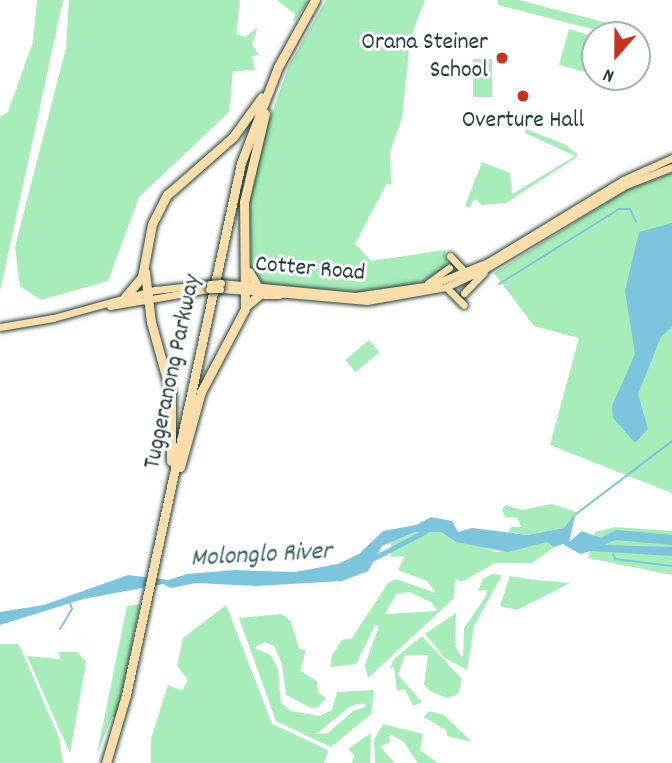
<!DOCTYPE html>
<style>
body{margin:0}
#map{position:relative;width:672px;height:763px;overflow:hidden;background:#fff;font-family:Dekko,sans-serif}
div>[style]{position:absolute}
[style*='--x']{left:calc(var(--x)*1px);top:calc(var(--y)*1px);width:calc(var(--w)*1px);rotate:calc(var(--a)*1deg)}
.green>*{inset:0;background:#a6edba;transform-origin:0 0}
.water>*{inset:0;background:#7cc5dc}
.stream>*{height:2px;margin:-1px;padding:0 1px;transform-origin:1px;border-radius:1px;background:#7cc5dc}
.river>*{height:5px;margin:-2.5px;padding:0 2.5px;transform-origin:2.5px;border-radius:2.5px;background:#7cc5dc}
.roads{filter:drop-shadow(0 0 2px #1f3d34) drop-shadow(0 0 2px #1f3d34)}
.primary>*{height:7px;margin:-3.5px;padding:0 3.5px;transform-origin:3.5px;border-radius:3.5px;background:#f9deab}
.motorway>*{height:9px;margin:-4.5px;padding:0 4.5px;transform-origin:4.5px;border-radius:4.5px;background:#f9deab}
.bridges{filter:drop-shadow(0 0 2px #1f3d34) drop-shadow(0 0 2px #1f3d34)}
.primary-bridge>*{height:7px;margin:-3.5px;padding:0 3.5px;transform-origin:3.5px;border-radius:3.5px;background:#f9deab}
.dots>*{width:19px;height:19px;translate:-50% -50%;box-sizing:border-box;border:4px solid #fff;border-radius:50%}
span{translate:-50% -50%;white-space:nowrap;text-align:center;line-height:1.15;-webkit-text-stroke:6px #fff;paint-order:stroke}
.poi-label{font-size:24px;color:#1f3d34}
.right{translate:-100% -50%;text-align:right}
.street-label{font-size:24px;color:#1f3d34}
.water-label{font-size:26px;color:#365f5e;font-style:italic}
.north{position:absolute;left:581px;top:21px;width:70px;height:70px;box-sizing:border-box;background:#fff;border:2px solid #a5b1ae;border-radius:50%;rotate:201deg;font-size:19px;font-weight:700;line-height:28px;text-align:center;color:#1f3d34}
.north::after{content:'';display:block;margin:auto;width:24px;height:32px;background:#c8321e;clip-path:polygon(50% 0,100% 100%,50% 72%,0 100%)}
</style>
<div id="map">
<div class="green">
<div style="clip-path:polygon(37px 0,63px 0,0 291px,0 117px,8px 112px,33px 42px)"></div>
<div style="clip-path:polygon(69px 0,240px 0,236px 34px,245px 37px,258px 27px,252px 44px,259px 55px,252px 56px,255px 70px,233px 71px,229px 112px,139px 197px,108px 281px,41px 300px,20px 286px,15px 247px,66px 48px)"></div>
<div style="clip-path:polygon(277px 0,309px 0,294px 22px,295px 14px)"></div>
<div style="clip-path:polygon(326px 0,425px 0,410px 39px,409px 48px,414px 48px,409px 49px,402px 118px,390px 152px,391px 185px,387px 183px,355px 244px,371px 261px,445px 250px,448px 268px,428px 281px,367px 293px,260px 283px,251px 271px,249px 194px,262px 141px,289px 65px)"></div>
<div style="clip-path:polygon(498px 0,519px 0,611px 24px,608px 33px,498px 5px)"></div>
<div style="clip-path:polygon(569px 29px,595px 37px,589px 73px,559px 65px)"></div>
<div style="left:473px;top:59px;width:19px;height:38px"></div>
<div style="clip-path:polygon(526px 129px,564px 144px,577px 154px,577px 157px,506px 203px,481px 205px,475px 198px,469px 208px,465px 206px,482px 162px,510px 173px,512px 194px,575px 156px,525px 133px)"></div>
<div style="clip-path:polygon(672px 173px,672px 493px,550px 445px,579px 338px,534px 326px,494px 273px,627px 190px)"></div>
<div style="left:369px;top:340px;width:16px;height:31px;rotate:50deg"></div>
<div style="clip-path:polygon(552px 504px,576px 512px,564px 528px,527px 535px,508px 532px,511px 527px,521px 527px,517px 517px,505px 517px,502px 509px,506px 505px,522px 510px)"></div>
<div style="clip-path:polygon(615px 527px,672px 531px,672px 575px,588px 558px,595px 532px)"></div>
<div style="clip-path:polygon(evenodd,415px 532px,441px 532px,456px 542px,471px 541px,496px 552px,547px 542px,554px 547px,532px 563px,495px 563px,461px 582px,455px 578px,454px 598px,368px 678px,365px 665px,379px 626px,375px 625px,356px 664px,330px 667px,332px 655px,342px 640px,352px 638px,388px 583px,396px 579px,436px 593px,427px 581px,398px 570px,405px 556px,391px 557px,391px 542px,415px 532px,409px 592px,431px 602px,438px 611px,385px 614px,396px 594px,409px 592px)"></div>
<div style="clip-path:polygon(492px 574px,502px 575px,474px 626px,467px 670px,445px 658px,425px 634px,456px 613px,455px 646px,463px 659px,464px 628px,486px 596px,487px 590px,478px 591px,483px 579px)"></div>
<div style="clip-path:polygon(510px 576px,535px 580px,570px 583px,517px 610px,500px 606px)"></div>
<div style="clip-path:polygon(140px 604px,117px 717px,112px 717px,97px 754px,127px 606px)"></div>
<div style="clip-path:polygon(226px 605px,272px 724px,328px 750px,324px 763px,151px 763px,151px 739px,168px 685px,182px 691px,188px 680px,177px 666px,183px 638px)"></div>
<div style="clip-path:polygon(evenodd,282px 614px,291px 622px,299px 649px,306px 650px,300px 671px,317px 681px,318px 692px,326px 698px,318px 707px,311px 708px,286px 695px,282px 664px,274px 646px,264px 642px,254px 648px,271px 655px,278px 669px,281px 703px,291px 711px,319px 716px,332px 710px,337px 692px,374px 690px,371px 714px,331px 747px,276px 721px,239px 618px,282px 614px,363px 703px,367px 706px,353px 711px,328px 733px,316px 734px,351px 706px,363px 703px)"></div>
<div style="clip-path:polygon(422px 636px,462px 679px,458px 694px,447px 698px,430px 691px,424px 684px,428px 655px,405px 655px,398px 675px,422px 702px,413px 706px,405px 689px,397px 691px,394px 667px,389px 669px,395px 658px)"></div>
<div style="clip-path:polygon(0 644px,18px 644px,24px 656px,59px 738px,63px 763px,0 763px)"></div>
<div style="clip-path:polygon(59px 652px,77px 652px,86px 662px,70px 753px,27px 656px,60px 659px)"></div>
<div style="clip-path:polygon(429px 711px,444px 715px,472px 742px,447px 736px,446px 730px,424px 717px)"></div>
<div style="clip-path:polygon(383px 724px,423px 734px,420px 750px,438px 763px,418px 763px,403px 741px,389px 734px,390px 742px,380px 747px,395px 763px,375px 763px,374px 740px)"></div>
<div style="clip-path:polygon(371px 733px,370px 763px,352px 763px,354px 755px,348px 749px)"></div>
</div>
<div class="water">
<div style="clip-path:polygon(672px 223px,672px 327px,661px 337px,638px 394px,648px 429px,635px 443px,613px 418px,612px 406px,635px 354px,625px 291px,639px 232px)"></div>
<div style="clip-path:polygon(576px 512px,569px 542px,582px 531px,601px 538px,616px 530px,672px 535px,672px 545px,615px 540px,604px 545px,672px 547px,672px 556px,591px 551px,580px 554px,563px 544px,554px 547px,547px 542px,508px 552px,456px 542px,441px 532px,415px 532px,382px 546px,368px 571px,342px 581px,256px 586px,196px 583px,171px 588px,163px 584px,83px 599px,0 625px,0 612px,44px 605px,128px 575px,169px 580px,187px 574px,235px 570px,295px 572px,338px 564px,359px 554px,383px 531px,416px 525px,431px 517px,452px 521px,458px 532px,472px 528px,527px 535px,564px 528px)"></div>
</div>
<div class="stream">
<div style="--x:499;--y:284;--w:142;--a:-32"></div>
<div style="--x:619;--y:209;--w:11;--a:0"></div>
<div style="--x:630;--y:209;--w:14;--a:65"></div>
<div style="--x:576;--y:514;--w:121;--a:-37.2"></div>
<div style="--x:613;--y:554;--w:5;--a:68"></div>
<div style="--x:615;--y:559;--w:57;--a:7"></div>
<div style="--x:60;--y:629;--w:23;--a:-59"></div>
<div style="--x:72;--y:609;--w:6;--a:-108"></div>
</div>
<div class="river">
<div style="--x:370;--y:560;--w:63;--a:-27.4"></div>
</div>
<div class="roads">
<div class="primary">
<div style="--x:450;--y:256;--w:22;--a:47"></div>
<div style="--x:221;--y:283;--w:135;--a:5.5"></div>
<div style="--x:355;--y:296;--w:77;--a:-8.2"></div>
<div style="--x:431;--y:285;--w:61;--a:-22"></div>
<div style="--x:488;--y:262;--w:158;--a:-31.3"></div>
<div style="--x:623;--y:180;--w:54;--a:-24.2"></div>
<div style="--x:428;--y:283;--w:26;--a:-36"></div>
<div style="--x:446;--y:287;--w:25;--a:45"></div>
<div style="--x:220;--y:289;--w:44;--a:3.9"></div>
<div style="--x:276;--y:293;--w:91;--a:5"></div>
<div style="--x:367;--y:301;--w:80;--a:-10"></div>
<div style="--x:446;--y:287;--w:43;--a:-24.8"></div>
<div style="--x:485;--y:269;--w:164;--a:-30.8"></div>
<div style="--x:626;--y:185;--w:49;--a:-21.4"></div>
<div style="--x:464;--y:293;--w:28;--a:-46"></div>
<div style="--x:110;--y:306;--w:100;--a:-9.7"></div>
<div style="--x:0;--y:327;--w:54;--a:-9.6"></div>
<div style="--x:53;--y:318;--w:106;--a:-15.4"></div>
<div style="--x:155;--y:290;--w:55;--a:-6.2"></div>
</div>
<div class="motorway">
<div style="--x:145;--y:272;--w:50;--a:83.2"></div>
<div style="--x:151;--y:322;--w:75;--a:74.5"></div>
<div style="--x:171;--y:394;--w:67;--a:90"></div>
<div style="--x:249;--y:272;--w:16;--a:60"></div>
<div style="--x:125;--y:297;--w:26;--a:-50"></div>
<div style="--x:142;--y:277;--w:54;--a:-79.3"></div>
<div style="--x:152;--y:224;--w:33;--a:-63"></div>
<div style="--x:167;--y:195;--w:88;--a:-41.3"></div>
<div style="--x:233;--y:137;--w:49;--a:-54.1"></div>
<div style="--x:247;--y:305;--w:17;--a:-40"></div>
<div style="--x:260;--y:294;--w:19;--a:0"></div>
<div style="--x:180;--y:467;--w:78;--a:-74.4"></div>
<div style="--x:201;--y:392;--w:94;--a:-62.1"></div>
<div style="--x:245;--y:309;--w:107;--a:-90.5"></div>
<div style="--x:244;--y:202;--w:91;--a:-76.7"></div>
<div style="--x:106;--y:763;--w:71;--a:-73.6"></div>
<div style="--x:126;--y:695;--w:544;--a:-77.8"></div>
<div style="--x:241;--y:163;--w:103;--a:-68.9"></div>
<div style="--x:278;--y:67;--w:77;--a:-61.1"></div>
</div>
</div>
<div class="bridges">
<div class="primary-bridge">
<div style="--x:210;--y:284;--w:11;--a:-5"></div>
<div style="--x:209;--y:289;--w:11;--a:0"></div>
</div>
</div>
<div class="dots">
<div style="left:502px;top:58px;background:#c8321e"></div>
<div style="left:523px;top:96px;background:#c8321e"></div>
</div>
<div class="poi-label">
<span class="right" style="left:488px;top:58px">Orana Steiner<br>School</span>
<span style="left:523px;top:122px">Overture Hall</span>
</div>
<div class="street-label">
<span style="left:310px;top:270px;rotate:5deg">Cotter Road</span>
<span style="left:174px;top:372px;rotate:-78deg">Tuggeranong Parkway</span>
</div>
<div class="water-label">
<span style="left:261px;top:556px;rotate:-3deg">Molonglo River</span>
</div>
<div class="north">N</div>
</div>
